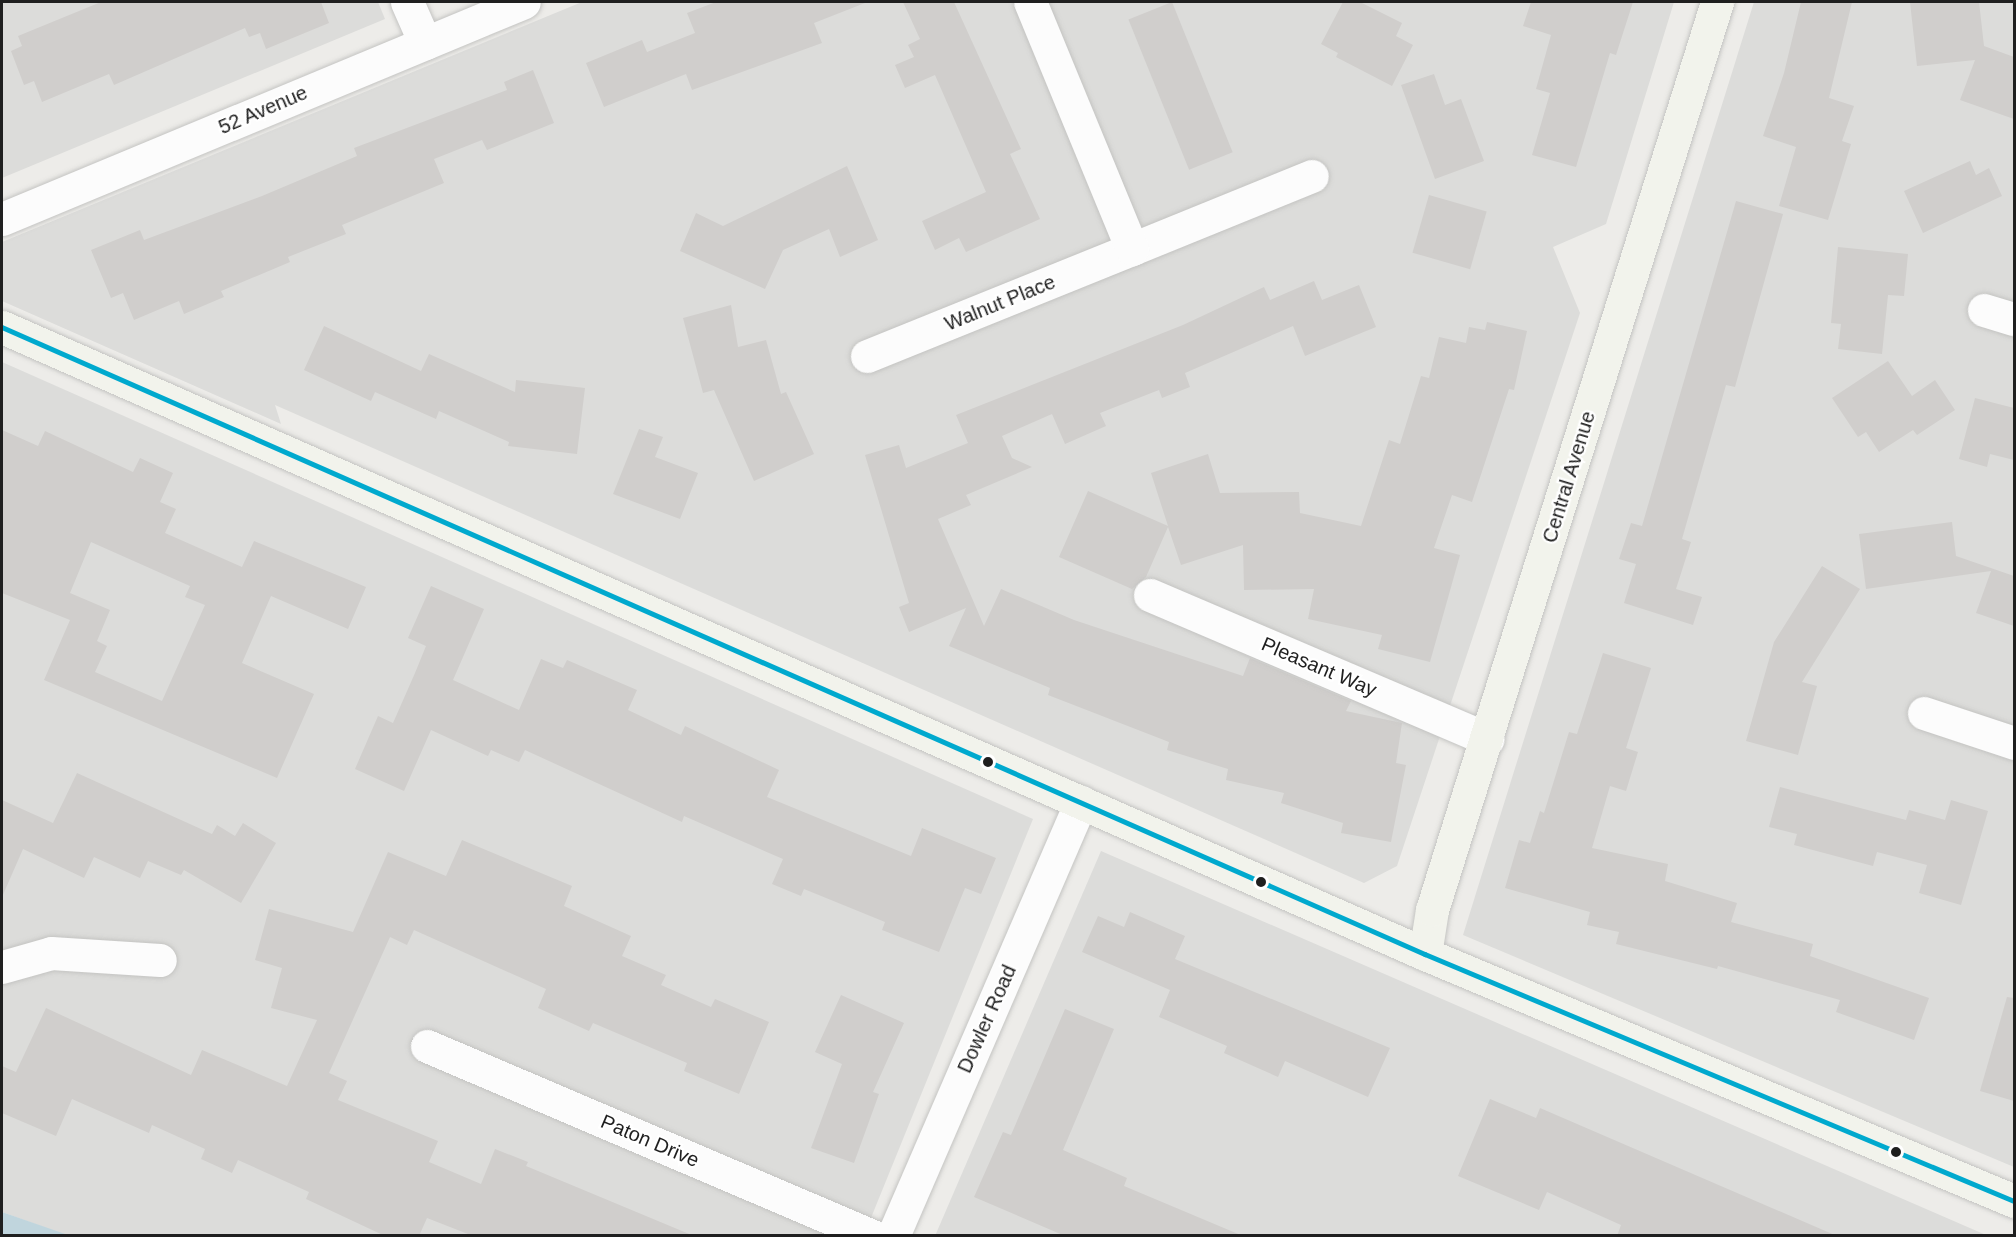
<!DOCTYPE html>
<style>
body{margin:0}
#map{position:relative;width:2016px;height:1237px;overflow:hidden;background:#edece9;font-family:Helvetica,sans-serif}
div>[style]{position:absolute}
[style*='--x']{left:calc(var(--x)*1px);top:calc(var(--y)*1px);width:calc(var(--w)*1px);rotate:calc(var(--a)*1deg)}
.residential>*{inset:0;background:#dcdcda}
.water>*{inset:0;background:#c0d5dd}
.building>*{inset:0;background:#d0cecc;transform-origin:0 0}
.roads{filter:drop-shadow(0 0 2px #c4c4c2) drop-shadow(0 0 2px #c4c4c2)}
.street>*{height:33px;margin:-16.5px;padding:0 16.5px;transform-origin:16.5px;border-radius:16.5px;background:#fcfcfc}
.secondary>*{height:33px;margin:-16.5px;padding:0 16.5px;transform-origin:16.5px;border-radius:16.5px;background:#f2f3ec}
.bus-1>*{height:4.5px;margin:-2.25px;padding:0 2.25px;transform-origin:2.25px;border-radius:2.25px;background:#00a9ce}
.dots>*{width:16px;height:16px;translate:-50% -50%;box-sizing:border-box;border:3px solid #fff;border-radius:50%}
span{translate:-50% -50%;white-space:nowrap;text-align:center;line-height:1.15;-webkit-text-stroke:4.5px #fff;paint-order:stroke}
.street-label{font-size:20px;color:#1f1f1f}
.frame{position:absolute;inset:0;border:3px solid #1f1f1f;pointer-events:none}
</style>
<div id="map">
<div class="residential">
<div style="clip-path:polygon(2px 2px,378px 2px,385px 19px,2px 178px)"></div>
<div style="clip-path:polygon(582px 2px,1674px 2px,1606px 224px,1553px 247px,1580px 313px,1397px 866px,1364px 883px,275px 405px,281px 424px,2px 301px,2px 242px)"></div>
<div style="clip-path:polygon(1754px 2px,2014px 2px,2014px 1167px,1463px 935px)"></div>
<div style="clip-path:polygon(2px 362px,1033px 819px,864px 1235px,68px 1236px,2px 1212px)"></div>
<div style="clip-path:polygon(1101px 851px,1986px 1235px,935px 1236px)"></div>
</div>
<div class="water">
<div style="clip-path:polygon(2px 1212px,68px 1235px,2px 1235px)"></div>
</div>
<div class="building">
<div style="clip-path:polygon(101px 2px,321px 2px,329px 23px,266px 49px,260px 33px,249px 37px,245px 28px,114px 85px,109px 74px,42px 102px,34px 81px,24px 85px,11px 51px,22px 46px,18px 36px)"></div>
<div style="clip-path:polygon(716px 2px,865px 3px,814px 23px,822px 43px,692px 90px,686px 74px,604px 107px,586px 63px,642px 40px,647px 52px,695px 33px,687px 13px)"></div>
<div style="clip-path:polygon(903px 2px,954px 2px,1021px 149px,1010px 154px,1040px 219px,966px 252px,959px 238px,935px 250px,922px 221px,986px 192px,935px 75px,905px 88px,895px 65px,914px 57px,908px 45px,920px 39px)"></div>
<div style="left:1172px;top:2px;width:162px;height:47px;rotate:68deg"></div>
<div style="clip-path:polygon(1343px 2px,1360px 2px,1402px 23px,1396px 36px,1413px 45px,1392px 86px,1336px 57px,1338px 53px,1321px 44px)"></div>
<div style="clip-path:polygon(1531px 2px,1633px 2px,1616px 55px,1610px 53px,1576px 167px,1532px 155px,1550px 93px,1536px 89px,1551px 35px,1523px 26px)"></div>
<div style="clip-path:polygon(1801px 2px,1852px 2px,1829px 98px,1854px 106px,1842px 141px,1851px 144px,1828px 220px,1779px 206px,1796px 147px,1763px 136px,1784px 73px)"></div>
<div style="clip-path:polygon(1910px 2px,1979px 2px,1984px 46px,2014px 57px,2014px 119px,1960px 100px,1975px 60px,1917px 66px)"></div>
<div style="clip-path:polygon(533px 70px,554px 123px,487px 150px,482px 140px,434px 159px,444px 183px,342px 225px,346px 234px,288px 257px,290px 262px,221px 291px,224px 297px,184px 314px,179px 301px,134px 320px,123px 293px,111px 298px,91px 250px,140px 230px,144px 240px,262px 196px,357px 156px,354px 148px,507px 90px,504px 82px)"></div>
<div style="clip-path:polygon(1434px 74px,1445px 105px,1461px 99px,1484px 161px,1435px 179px,1401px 85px)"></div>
<div style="clip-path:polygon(1970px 161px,1976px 175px,1989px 168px,2002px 196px,1923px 233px,1904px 191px)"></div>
<div style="clip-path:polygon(847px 166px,878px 240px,840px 257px,829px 229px,783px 250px,765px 289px,680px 251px,696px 213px,723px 226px)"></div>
<div style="left:1429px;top:195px;width:60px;height:60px;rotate:16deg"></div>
<div style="clip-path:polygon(1736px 201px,1783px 214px,1735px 387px,1726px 385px,1682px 539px,1691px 542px,1676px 589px,1702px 597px,1693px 625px,1624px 603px,1636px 564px,1619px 559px,1631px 523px,1642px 526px)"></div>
<div style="clip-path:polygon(1838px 247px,1908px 254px,1904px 296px,1888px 295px,1882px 354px,1838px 349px,1841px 324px,1831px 323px)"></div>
<div style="clip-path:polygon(1314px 281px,1322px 300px,1359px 285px,1376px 327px,1305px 356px,1293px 326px,1185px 373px,1190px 387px,1162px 398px,1159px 390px,1100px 413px,1106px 426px,1065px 444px,1052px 414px,1002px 436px,1012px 458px,1032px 467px,966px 495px,971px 505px,938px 519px,984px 626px,1001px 589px,1074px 620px,1243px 676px,1250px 658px,1351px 701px,1346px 711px,1402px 723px,1396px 763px,1406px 765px,1391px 842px,1341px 833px,1343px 823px,1281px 803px,1284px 793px,1226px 780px,1228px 769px,1167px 750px,1169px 742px,1048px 695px,1050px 688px,949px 646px,966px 608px,909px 632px,899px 607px,909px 603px,865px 455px,899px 445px,906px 468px,968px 443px,956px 415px,1183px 325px,1264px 287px,1270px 300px)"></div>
<div style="clip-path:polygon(731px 305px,738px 347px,766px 340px,781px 394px,786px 392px,814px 454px,754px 481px,714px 390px,703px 393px,683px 318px)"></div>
<div style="clip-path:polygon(1487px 322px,1527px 331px,1514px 390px,1509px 389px,1472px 502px,1452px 495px,1434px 548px,1460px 555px,1430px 662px,1378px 649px,1382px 635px,1308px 619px,1314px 589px,1244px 590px,1243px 545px,1181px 565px,1168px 527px,1146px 577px,1132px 589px,1059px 557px,1088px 491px,1168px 526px,1151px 473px,1208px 454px,1220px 493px,1299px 492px,1300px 513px,1361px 526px,1389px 440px,1400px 444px,1421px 376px,1429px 378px,1439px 337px,1466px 343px,1469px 327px,1485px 330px)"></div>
<div style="clip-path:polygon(324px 326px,421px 371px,429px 354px,515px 392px,516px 380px,585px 388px,577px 454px,508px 446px,509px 442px,439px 411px,436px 419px,375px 392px,371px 401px,304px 370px)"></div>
<div style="clip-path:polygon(1888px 361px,1912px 396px,1935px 380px,1955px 410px,1917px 435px,1913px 430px,1879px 452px,1866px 432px,1858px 437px,1832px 398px)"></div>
<div style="clip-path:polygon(1975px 398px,2014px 408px,2014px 460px,1990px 454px,1987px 467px,1959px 459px)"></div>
<div style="clip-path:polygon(639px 429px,663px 437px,655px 457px,698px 473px,680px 519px,613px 494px)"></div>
<div style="clip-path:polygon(evenodd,2px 430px,38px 446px,45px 431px,133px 472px,140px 458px,173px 473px,160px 502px,176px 509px,165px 533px,242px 567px,254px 541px,366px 587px,348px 629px,271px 596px,242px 663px,314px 694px,277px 778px,44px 680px,70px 620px,2px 593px,2px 430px,91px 542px,190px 586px,185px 597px,205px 605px,162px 701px,95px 672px,107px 646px,97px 641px,110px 610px,70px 593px,91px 542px)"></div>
<div style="clip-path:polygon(1952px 522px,1956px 556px,2014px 576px,2014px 626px,1976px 613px,1991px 571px,1866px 589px,1859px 534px)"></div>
<div style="clip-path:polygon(1822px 566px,1860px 589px,1802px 682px,1817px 686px,1798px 755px,1746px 741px,1774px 642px)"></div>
<div style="clip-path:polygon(431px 586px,484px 609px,453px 680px,519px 710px,541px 659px,563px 668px,567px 660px,637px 690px,628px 710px,681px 735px,685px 726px,779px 770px,767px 797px,911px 856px,922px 828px,996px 858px,981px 894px,965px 888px,939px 952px,882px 930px,885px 922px,804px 889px,801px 896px,772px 884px,783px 859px,684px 816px,682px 822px,525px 750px,519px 762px,491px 750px,488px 756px,431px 730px,404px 791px,355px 769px,378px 716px,393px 723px,415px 673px,426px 646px,408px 638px)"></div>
<div style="clip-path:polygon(1603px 653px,1651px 668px,1626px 748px,1638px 752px,1626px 791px,1610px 786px,1592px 848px,1668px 864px,1665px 881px,1737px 903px,1731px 922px,1813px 944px,1810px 956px,1929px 998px,1914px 1040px,1836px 1012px,1840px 1000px,1718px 966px,1717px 969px,1616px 944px,1619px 932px,1587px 925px,1590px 912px,1505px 888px,1519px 840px,1530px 843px,1540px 811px,1544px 813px,1569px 732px,1577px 734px)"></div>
<div style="clip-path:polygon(77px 773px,212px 834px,217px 825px,235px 836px,243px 823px,276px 843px,241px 903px,184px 870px,181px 875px,148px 861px,140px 878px,94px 857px,84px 878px,23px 849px,2px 897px,2px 800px,53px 823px)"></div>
<div style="clip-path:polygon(1780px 787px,1906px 820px,1909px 810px,1945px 820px,1951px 800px,1988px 811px,1961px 905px,1919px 893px,1927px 865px,1877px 852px,1873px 866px,1794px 845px,1797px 834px,1769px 827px)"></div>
<div style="clip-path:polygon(462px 840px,572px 886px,564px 906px,631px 936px,622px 956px,666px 975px,661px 985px,711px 1007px,715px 999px,769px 1022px,739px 1094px,684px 1071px,687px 1063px,593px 1023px,589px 1031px,538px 1008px,546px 989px,414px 930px,407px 945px,390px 937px,329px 1073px,347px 1081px,338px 1100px,438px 1141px,429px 1162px,481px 1184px,495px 1149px,528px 1162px,526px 1166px,694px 1236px,473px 1236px,427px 1218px,419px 1236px,385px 1236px,306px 1199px,309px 1192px,238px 1160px,232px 1173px,201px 1159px,205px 1149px,152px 1125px,149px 1133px,72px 1099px,56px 1136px,2px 1113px,2px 1066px,16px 1072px,46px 1008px,191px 1075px,202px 1050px,287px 1086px,317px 1020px,271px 1008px,282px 968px,255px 960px,269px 909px,353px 932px,388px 852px,446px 876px)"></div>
<div style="clip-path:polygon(1130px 912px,1185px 936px,1175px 959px,1390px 1048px,1368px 1097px,1285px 1061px,1278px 1077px,1224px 1053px,1227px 1046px,1159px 1017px,1170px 990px,1082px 952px,1098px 916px,1124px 927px)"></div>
<div style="clip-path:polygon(841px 995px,904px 1023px,873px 1092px,879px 1094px,854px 1163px,811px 1148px,842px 1064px,815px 1052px)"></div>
<div style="clip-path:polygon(2007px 997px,2014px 998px,2014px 1101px,1980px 1091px)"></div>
<div style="clip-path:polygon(1065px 1009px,1114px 1029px,1063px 1150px,1127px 1178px,1124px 1186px,1243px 1236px,1065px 1236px,974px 1197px,1003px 1132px,1011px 1135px)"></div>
<div style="clip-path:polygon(1490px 1099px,1536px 1118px,1540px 1108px,1837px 1236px,1617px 1236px,1621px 1225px,1547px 1192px,1539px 1210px,1458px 1176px)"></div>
</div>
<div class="roads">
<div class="street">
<div style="--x:407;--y:2;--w:45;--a:66.3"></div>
<div style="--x:2;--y:219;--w:565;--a:-22.57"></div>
<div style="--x:1132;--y:249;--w:194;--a:-22.1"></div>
<div style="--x:1984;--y:310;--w:31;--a:17"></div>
<div style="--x:867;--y:356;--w:286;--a:-22"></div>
<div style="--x:1132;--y:249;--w:267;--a:-112.4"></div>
<div style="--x:1150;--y:595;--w:367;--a:23.1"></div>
<div style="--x:1924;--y:713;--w:95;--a:18.4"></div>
<div style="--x:2;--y:967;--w:51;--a:-15.9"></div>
<div style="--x:51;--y:953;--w:109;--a:3.7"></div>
<div style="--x:427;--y:1046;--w:485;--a:23.1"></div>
<div style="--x:893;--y:1236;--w:473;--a:-66.6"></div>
</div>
<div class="secondary">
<div style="--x:2;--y:327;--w:1555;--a:23.78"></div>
<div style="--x:1425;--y:954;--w:639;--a:22.75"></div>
<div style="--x:1425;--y:954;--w:45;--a:-81"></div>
<div style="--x:1432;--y:910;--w:952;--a:-72.57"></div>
</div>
</div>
<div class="bus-1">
<div style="--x:2;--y:327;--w:1555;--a:23.78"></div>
<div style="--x:1425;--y:954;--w:639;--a:22.75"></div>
</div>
<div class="dots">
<div style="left:988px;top:762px;background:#1f1f1f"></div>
<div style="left:1261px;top:882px;background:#1f1f1f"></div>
<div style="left:1896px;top:1152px;background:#1f1f1f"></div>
</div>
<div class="street-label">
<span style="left:263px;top:110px;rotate:-23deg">52 Avenue</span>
<span style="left:1000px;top:303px;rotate:-22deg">Walnut Place</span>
<span style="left:1569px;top:477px;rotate:-73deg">Central Avenue</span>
<span style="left:1319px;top:667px;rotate:23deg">Pleasant Way</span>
<span style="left:987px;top:1019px;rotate:-66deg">Dowler Road</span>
<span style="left:650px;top:1141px;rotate:23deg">Paton Drive</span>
</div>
<div class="frame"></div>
</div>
